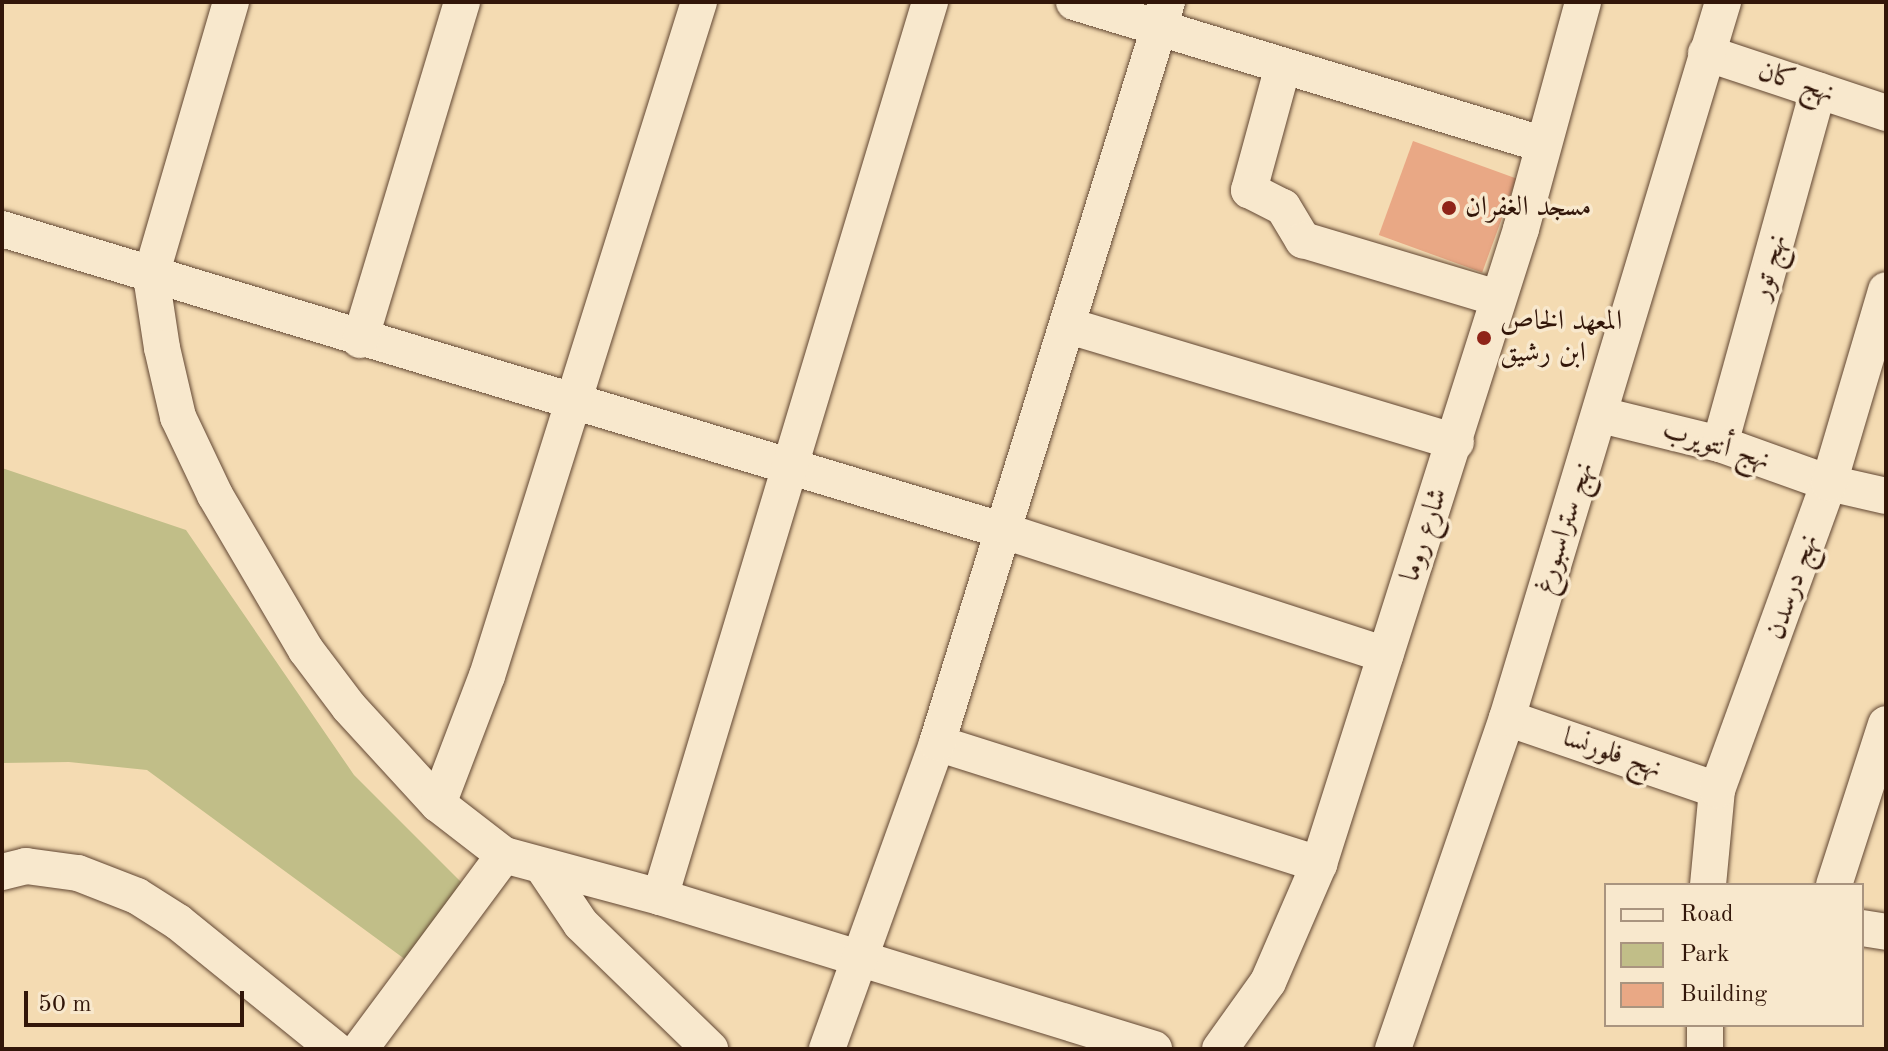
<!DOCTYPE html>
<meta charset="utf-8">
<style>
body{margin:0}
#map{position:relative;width:1888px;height:1051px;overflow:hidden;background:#f4dbb2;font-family:"Old Standard TT",Amiri,serif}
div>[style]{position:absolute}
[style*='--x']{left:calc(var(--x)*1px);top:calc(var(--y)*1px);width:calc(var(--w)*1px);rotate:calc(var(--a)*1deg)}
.green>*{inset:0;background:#c1be88}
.building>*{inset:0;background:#e9a885;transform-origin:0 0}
.roads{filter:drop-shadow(0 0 2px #624733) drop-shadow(0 0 2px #624733)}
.minor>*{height:36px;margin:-18px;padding:0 18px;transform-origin:18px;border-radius:18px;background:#f8e8cd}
.dots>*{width:22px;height:22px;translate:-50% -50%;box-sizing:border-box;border:4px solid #f8e8cd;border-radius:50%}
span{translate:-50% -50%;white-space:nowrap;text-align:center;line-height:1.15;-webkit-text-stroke:7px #f8e8cd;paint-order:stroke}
.street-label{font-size:28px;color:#321609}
.poi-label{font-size:28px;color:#321609}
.left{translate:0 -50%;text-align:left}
.frame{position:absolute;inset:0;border:4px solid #321609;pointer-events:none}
.legend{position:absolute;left:1604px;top:883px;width:260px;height:144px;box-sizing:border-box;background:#f8e8cd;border:2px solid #a9947f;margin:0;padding:10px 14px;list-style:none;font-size:24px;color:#321609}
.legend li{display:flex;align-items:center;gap:16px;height:40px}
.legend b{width:40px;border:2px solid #a9947f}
.scale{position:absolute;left:24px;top:991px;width:220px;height:36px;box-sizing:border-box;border:4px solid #321609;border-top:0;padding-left:10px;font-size:24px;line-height:28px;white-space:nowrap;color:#321609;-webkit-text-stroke:6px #f8e8cd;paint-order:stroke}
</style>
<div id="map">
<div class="green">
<div style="clip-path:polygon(2px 468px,186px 530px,354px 775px,462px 883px,406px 960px,147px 770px,69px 762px,2px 763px)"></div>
</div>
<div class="building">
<div style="left:1413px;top:141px;width:110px;height:100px;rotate:20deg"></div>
</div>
<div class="roads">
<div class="minor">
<div style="--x:231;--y:2;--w:285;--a:106.3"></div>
<div style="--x:151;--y:276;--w:73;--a:81.3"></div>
<div style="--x:162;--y:348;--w:71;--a:76.9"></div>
<div style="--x:178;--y:417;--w:86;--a:64.6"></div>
<div style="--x:215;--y:495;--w:180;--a:59.6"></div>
<div style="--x:306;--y:650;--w:71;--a:53"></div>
<div style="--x:349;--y:707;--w:132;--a:47.5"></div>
<div style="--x:438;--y:804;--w:83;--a:37.7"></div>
<div style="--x:504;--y:855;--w:162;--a:15.1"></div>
<div style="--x:660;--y:897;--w:517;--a:17.1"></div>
<div style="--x:1074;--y:2;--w:489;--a:16.9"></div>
<div style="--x:1706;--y:53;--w:190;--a:18.4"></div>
<div style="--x:1283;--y:66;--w:129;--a:105.3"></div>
<div style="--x:1249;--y:190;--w:38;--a:27"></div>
<div style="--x:1283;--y:207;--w:39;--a:59"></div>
<div style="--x:1303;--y:240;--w:203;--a:16.6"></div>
<div style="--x:2;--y:229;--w:1047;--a:16.77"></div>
<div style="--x:1004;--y:531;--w:401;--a:18"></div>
<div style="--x:1069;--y:326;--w:404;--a:16.7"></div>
<div style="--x:360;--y:340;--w:353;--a:-73.2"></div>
<div style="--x:1601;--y:415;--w:122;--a:13.7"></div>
<div style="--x:1720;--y:444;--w:116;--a:19.7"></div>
<div style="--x:1829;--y:483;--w:58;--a:12.8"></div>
<div style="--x:1720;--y:444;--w:367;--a:-74.5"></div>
<div style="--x:1507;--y:718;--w:222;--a:18.9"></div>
<div style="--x:937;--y:743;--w:401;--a:17.6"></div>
<div style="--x:438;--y:804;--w:137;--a:-69.1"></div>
<div style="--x:487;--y:676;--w:707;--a:-72.54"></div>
<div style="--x:544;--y:869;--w:66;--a:56.1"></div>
<div style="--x:581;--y:924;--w:180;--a:44.1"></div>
<div style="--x:2;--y:872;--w:25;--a:-14"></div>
<div style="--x:26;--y:866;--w:52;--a:7.7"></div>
<div style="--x:78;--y:873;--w:63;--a:21.3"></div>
<div style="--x:137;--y:896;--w:49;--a:32.4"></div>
<div style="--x:178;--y:922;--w:202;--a:39"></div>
<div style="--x:1708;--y:885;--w:95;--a:-84.6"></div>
<div style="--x:1717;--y:790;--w:327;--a:-70"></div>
<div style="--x:1829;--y:483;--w:201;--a:-73.5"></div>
<div style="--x:1834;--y:885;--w:169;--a:-72.1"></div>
<div style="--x:660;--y:897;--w:935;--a:-73.21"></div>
<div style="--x:1862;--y:928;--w:24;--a:9"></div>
<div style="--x:360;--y:1049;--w:242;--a:-53.4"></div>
<div style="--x:827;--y:1049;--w:325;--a:-70.2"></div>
<div style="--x:937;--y:743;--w:776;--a:-72.76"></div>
<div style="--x:1220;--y:1049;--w:82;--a:-54.4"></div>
<div style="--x:1268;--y:982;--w:129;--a:-66.6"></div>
<div style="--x:1319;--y:864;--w:666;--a:-72.35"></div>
<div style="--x:1521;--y:229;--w:235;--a:-74.7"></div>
<div style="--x:1393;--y:1049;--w:350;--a:-71"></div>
<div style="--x:1507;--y:718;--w:748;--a:-73.21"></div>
<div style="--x:1705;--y:1049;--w:24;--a:-90"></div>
</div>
</div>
<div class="dots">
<div style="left:1449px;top:208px;background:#8f2418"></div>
<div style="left:1484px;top:338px;background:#8f2418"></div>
</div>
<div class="street-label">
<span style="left:1796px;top:83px;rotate:18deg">نهج كان</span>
<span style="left:1770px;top:267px;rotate:-74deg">نهج تور</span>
<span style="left:1716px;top:446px;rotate:17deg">نهج أنتويرب</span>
<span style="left:1565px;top:528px;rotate:-72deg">نهج ستراسبورغ</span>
<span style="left:1425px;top:535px;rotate:-72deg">شارع روما</span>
<span style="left:1793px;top:587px;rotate:-71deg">نهج درسدن</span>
<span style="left:1612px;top:754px;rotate:19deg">نهج فلورنسا</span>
</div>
<div class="poi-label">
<span class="left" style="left:1465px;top:208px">مسجد الغفران</span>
<span class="left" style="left:1500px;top:338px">المعهد الخاص<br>ابن رشيق</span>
</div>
<div class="frame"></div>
<ul class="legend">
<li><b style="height:10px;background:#f8e8cd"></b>Road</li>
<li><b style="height:22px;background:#c1be88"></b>Park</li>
<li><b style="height:22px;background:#e9a885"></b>Building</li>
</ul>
<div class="scale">50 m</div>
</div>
